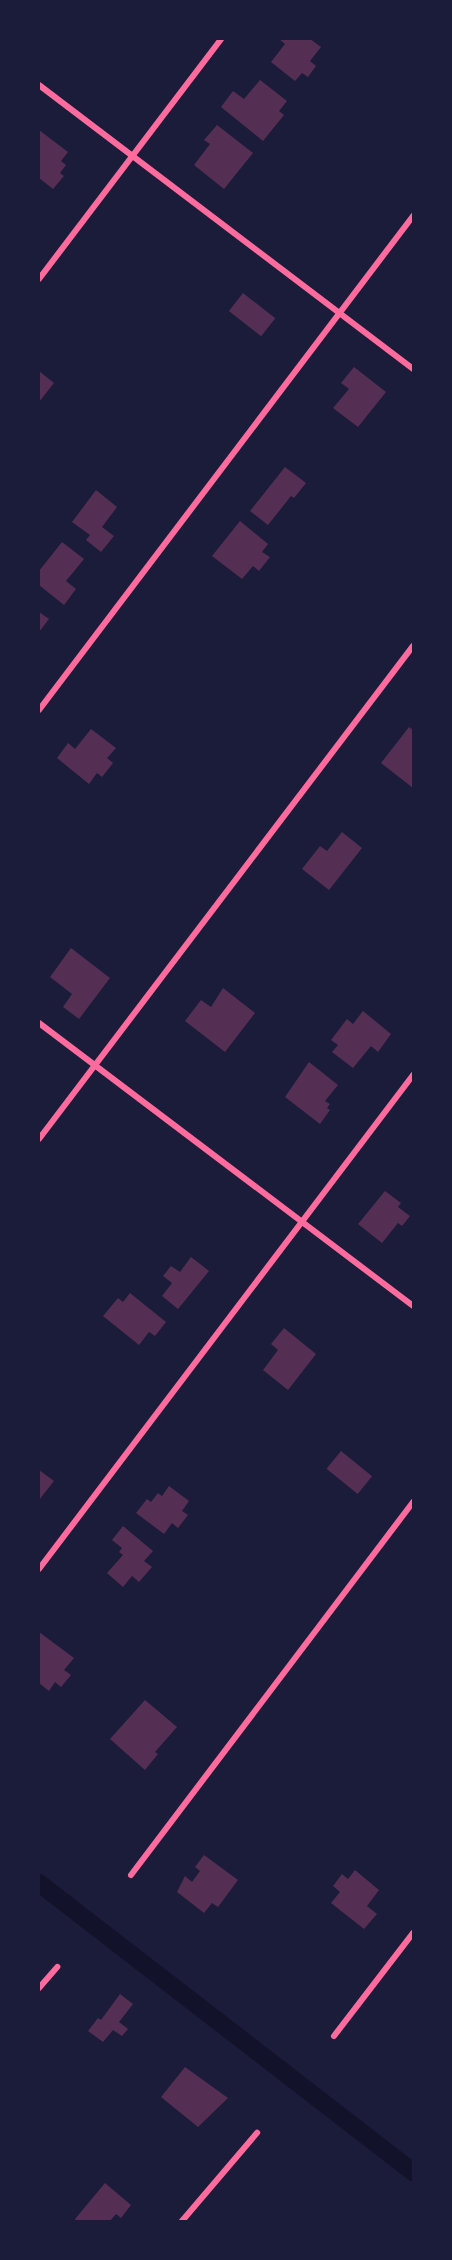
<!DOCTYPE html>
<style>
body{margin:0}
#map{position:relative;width:452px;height:2260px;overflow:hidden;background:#1b1b3a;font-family:Spectral,serif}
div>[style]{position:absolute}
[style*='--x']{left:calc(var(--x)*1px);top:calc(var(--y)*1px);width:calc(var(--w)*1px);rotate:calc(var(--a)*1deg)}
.canal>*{height:18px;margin:-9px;padding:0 9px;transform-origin:9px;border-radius:9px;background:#12122b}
.building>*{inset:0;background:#542f53;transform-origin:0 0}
.minor>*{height:6px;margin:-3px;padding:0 3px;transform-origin:3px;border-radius:3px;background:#ff6b9d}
span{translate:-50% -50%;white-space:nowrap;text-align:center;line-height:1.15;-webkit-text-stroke:4.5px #1b1b3a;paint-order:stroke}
.frame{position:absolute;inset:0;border:40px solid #1b1b3a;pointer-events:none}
</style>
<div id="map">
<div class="canal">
<div style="--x:39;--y:1883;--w:473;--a:37.7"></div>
</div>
<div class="building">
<div style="clip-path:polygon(279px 39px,310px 39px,321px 47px,310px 61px,316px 66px,308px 77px,302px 73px,295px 81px,271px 62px,285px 44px)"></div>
<div style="clip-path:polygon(260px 80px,287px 101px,279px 111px,284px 115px,263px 141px,221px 107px,233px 91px,244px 99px)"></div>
<div style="clip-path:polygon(217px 125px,253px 153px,224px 189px,194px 165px,210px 144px,204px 140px)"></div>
<div style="clip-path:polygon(39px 130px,68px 152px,61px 161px,66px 165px,60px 173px,64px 176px,53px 189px,39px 178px)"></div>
<div style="left:243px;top:293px;width:41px;height:23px;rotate:38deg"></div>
<div style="clip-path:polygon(354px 367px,386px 392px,358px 427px,333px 408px,349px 389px,341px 383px)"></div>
<div style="clip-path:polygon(39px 371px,54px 383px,39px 402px)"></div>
<div style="clip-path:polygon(285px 467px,306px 483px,294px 498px,291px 496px,268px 525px,250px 511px)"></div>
<div style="clip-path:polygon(96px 490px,117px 507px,102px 527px,114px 536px,101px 552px,86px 540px,90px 535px,72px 522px)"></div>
<div style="clip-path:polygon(240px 521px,268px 544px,262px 552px,270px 557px,259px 571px,253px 566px,242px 579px,212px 556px)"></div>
<div style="clip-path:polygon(62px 542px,84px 559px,66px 581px,76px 589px,64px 605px,39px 585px,39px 571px)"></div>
<div style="clip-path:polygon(39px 612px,49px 619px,39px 632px)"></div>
<div style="clip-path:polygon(409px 727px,413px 730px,413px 788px,381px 763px)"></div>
<div style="clip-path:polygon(91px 729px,116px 748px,107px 758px,113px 763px,102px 777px,97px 773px,89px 784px,57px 758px,68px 743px,75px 749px)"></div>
<div style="clip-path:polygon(342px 832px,362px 848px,329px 890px,302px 869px,320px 846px,327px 851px)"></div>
<div style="clip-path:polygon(71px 948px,110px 978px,79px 1019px,63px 1007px,72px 994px,50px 977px)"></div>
<div style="clip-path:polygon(223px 988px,255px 1013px,225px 1052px,185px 1021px,201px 1000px,211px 1007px)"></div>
<div style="clip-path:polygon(363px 1011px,391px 1034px,378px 1052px,371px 1046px,353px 1068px,332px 1052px,338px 1045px,331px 1040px,347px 1019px,353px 1024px)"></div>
<div style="clip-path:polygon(309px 1062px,338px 1085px,325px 1101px,330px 1104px,327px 1108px,330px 1110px,320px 1124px,285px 1097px)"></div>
<div style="clip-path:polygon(385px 1191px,401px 1203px,398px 1207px,410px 1216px,402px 1226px,398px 1223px,382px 1243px,358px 1224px)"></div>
<div style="clip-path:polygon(191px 1257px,209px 1271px,178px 1309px,162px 1296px,172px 1283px,163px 1276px,171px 1266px,180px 1272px)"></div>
<div style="clip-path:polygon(130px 1293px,166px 1322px,155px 1336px,149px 1332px,139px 1345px,103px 1316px,118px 1298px,123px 1302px)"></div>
<div style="clip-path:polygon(284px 1328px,316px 1354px,288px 1390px,263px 1370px,278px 1350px,271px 1344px)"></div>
<div style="left:341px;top:1451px;width:40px;height:23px;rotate:39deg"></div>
<div style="clip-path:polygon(39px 1470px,54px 1481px,39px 1500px)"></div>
<div style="clip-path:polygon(169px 1486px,189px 1501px,182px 1511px,188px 1515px,178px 1528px,172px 1523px,164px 1534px,136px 1513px,147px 1499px,151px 1502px,158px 1493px,162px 1496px)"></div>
<div style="clip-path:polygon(123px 1526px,153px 1551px,144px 1561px,152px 1567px,139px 1582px,132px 1576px,123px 1587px,107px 1573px,123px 1555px,119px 1552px,122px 1548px,112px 1540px)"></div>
<div style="clip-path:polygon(39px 1632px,74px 1658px,64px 1670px,71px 1675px,61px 1687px,55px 1682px,49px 1691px,39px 1683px)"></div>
<div style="clip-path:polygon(145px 1700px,177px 1727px,155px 1752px,158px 1754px,145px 1770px,110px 1739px)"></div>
<div style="clip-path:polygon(204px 1855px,238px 1880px,218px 1907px,212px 1903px,204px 1913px,177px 1892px,185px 1876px,192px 1882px,200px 1871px,195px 1867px)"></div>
<div style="clip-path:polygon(355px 1870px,379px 1890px,367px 1906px,377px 1914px,364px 1929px,331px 1903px,340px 1892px,333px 1886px,342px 1874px,348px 1879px)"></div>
<div style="clip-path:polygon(120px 1994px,133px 2004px,119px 2022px,128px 2029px,122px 2036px,113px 2030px,103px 2042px,88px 2031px,98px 2018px,101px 2020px)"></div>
<div style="clip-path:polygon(185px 2067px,228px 2098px,198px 2127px,161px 2097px)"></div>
<div style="clip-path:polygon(105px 2183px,131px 2205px,121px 2218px,116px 2214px,110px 2221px,77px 2221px,75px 2219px)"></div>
</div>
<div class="minor">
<div style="--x:39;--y:85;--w:470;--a:37.2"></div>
<div style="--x:39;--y:279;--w:301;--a:-52.8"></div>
<div style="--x:39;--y:710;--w:620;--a:-52.87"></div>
<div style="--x:39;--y:1023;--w:469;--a:37.1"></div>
<div style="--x:39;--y:1139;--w:619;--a:-52.82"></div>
<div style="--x:39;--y:1569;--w:620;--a:-52.87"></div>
<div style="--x:131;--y:1875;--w:468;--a:-52.9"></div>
<div style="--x:39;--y:1988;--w:28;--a:-49"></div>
<div style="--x:334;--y:2036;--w:130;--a:-52.5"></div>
<div style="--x:182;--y:2221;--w:116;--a:-49.6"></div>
</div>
<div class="frame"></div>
</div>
